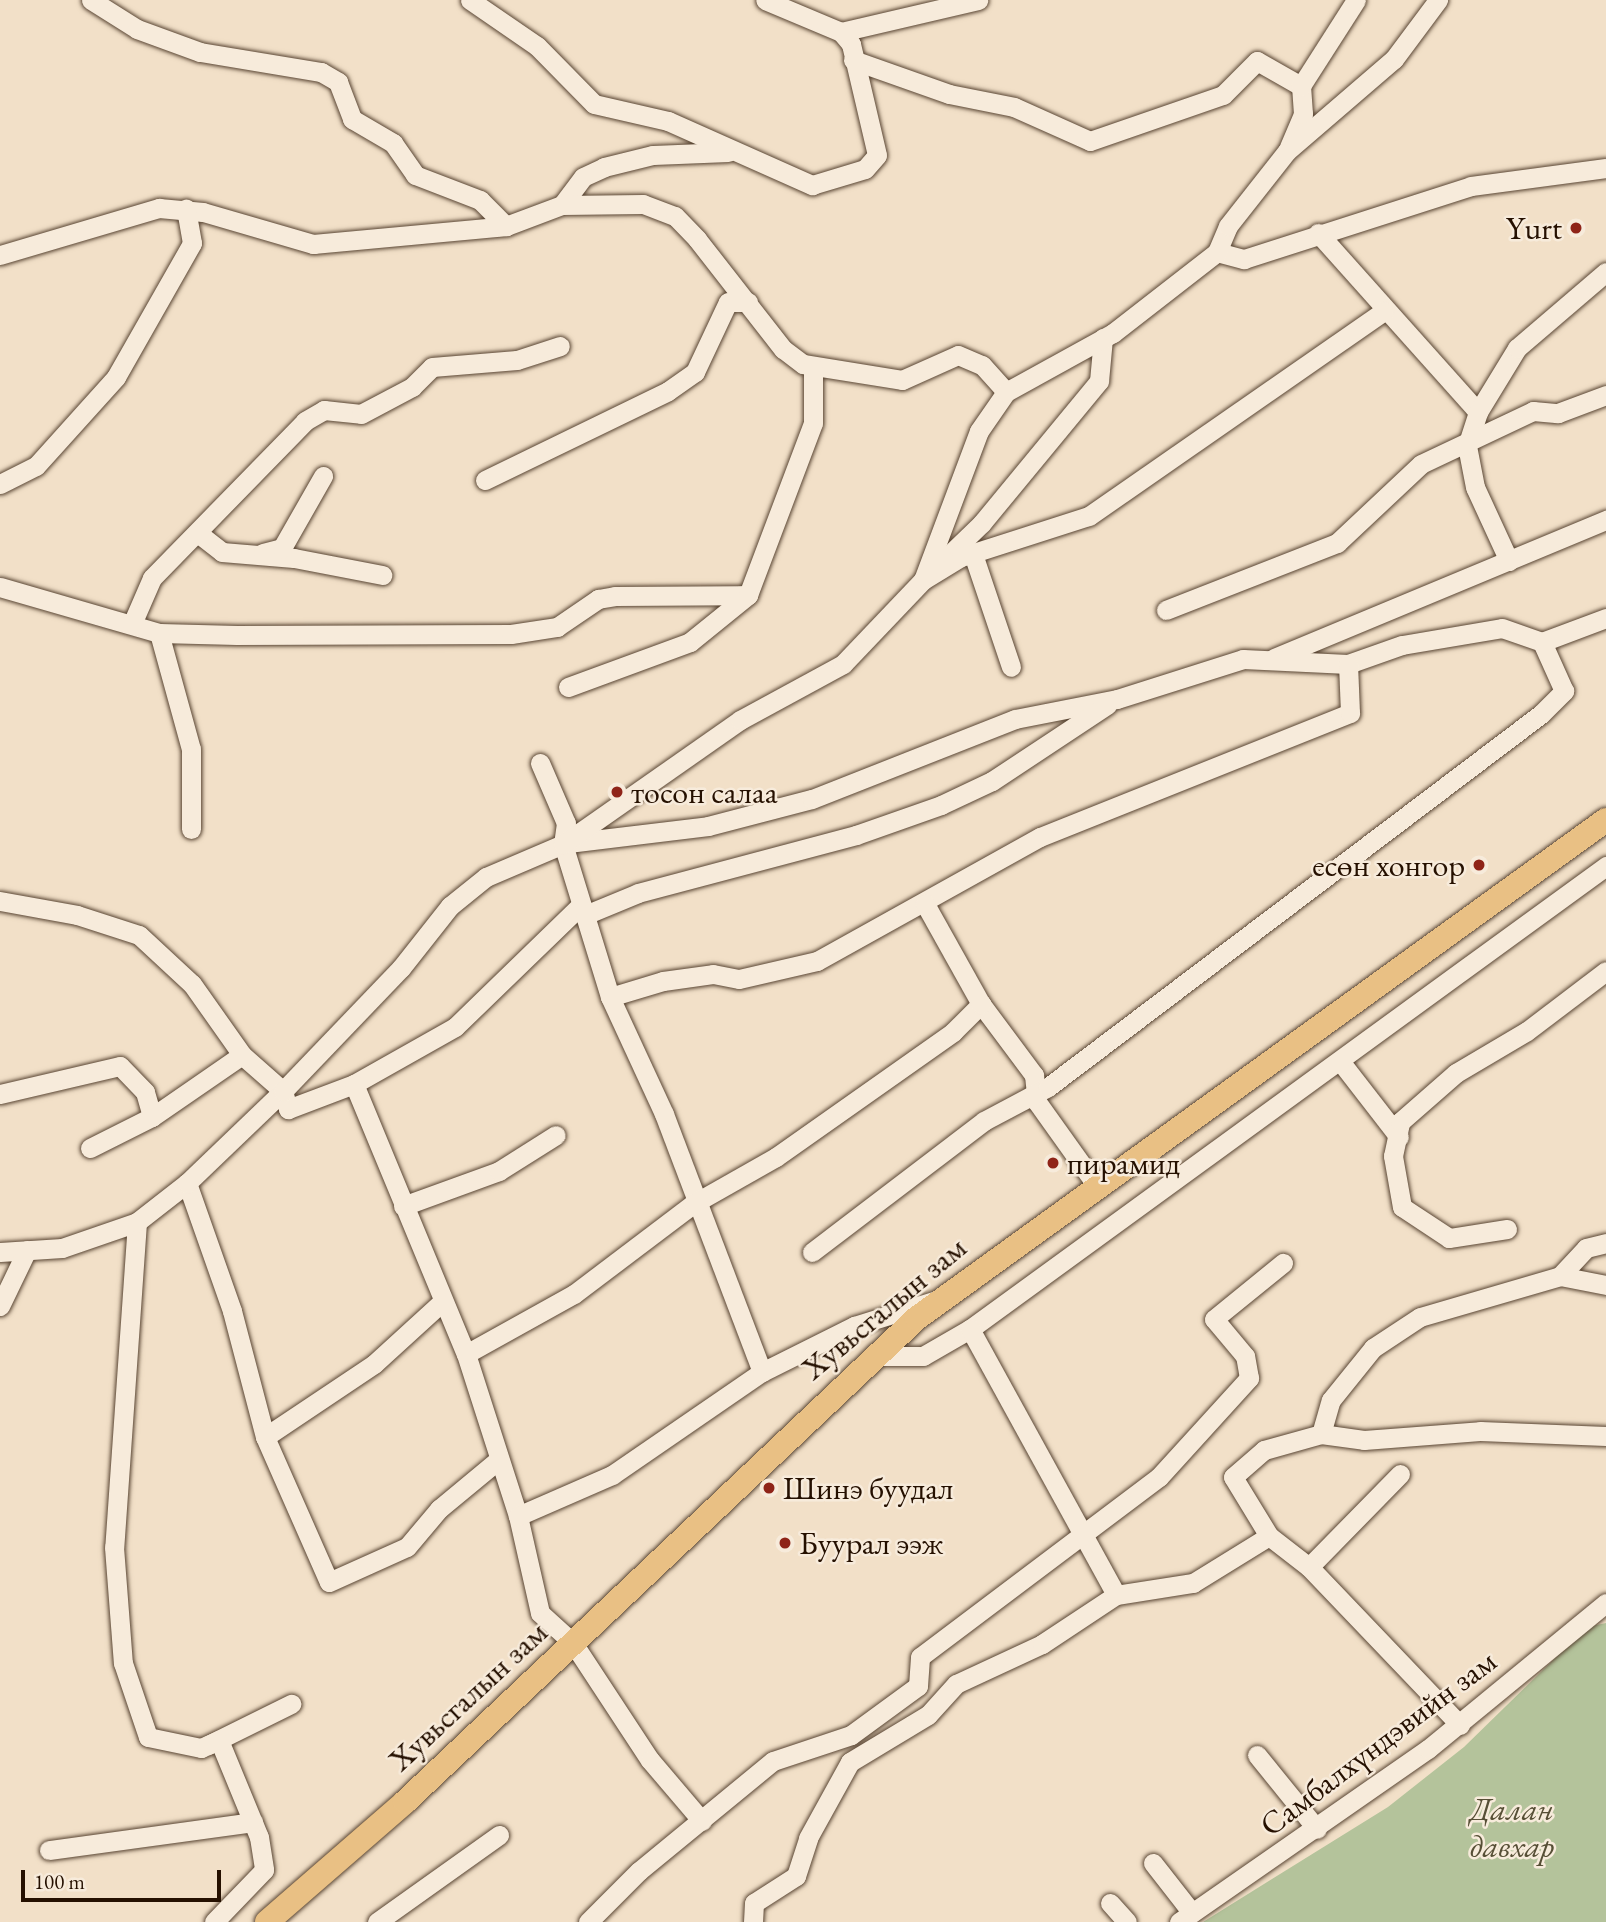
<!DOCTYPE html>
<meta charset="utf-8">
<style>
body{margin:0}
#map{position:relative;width:1606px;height:1922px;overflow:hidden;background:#f2e0c8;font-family:"EB Garamond",serif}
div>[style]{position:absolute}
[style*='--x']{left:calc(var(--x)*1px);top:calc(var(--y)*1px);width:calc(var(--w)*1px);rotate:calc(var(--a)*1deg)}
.green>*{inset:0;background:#b4c39b}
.roads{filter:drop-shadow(0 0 2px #584432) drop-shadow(0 0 2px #584432)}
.minor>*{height:19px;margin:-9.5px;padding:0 9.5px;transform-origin:9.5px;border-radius:9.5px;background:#f7ebdb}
.major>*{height:24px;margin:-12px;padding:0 12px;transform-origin:12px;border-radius:12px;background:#e9c084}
.dots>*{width:19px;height:19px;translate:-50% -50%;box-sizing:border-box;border:4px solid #f7ebdb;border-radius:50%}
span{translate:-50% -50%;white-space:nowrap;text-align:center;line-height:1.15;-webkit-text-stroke:5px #f7ebdb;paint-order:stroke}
.poi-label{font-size:32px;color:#251000}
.right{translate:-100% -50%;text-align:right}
.left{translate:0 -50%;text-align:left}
.street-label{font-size:32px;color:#251000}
.park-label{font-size:32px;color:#574f36;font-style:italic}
.scale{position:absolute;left:21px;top:1870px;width:200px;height:32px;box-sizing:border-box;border:4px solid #251000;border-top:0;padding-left:9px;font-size:21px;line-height:24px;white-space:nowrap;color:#251000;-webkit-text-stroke:5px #f7ebdb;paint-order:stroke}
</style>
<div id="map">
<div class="green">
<div style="clip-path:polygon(1606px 1623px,1606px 1922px,1203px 1922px,1388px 1807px,1464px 1747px,1587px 1627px)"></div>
</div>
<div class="roads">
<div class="minor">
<div style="--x:91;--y:0;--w:54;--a:32.2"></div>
<div style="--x:137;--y:29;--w:67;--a:20.1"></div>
<div style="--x:200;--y:52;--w:123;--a:9.4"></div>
<div style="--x:321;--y:72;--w:20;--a:30"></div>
<div style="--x:338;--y:82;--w:40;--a:69"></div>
<div style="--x:352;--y:119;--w:48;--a:30.3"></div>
<div style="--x:393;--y:143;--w:39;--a:55"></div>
<div style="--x:415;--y:175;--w:70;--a:21"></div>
<div style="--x:480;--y:200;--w:37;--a:45"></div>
<div style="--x:470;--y:0;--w:81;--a:34.5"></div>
<div style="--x:537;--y:46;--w:81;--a:45.5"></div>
<div style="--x:594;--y:104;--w:76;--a:12.9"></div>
<div style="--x:668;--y:121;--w:158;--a:24"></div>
<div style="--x:812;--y:185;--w:55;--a:-16.8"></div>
<div style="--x:865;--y:169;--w:18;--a:-49"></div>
<div style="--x:877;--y:155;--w:114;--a:-103.2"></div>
<div style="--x:851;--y:44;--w:16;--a:-130"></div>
<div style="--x:841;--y:32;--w:82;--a:-157.2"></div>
<div style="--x:841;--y:32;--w:141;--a:-13.1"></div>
<div style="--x:853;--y:60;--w:102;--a:19.5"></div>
<div style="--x:949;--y:94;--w:66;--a:11.3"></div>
<div style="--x:1014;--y:107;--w:83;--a:24.1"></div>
<div style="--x:1090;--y:141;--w:141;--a:-19.1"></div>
<div style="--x:1223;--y:95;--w:48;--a:-45"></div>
<div style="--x:1257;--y:61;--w:51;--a:29.6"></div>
<div style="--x:1289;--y:147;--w:36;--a:-67"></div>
<div style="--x:1303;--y:114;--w:28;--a:-94"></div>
<div style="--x:1301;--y:86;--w:102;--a:-57.4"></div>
<div style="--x:562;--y:205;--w:35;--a:-53"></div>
<div style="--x:583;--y:177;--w:23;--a:-25"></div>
<div style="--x:604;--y:167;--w:50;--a:-13.8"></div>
<div style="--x:653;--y:155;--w:75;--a:-2.3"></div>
<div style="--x:1318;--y:233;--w:240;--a:48.2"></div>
<div style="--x:1217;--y:252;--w:28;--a:15"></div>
<div style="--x:1244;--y:259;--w:238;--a:-17.8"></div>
<div style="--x:1471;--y:186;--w:136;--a:-7.6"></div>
<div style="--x:0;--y:255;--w:166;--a:-16.5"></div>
<div style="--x:159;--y:208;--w:44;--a:5.2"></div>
<div style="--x:203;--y:212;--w:115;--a:16.2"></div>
<div style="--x:313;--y:244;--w:194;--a:-5.3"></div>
<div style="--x:506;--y:226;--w:60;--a:-20.6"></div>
<div style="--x:562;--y:205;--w:81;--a:-0.7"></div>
<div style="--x:643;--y:204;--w:34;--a:21"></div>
<div style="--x:675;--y:216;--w:32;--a:46"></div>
<div style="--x:697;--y:239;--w:140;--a:52"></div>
<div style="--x:783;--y:349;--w:25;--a:37"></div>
<div style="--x:803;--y:364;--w:100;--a:9.2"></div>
<div style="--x:902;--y:380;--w:61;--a:-24.1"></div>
<div style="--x:958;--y:355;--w:26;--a:23"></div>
<div style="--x:982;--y:365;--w:36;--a:48"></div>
<div style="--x:1103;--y:338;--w:43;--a:95.3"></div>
<div style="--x:1099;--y:381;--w:184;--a:129.5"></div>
<div style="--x:982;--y:523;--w:82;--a:136"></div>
<div style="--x:923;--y:580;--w:44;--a:-31.2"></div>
<div style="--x:961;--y:557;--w:134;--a:-17.8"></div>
<div style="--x:1089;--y:516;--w:359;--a:-34.8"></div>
<div style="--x:485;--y:480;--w:203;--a:-25.9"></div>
<div style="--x:668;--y:391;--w:33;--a:-35"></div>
<div style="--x:695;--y:372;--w:77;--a:-64.8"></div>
<div style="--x:728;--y:302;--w:20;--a:0"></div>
<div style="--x:0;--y:484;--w:40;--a:-26.6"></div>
<div style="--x:36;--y:466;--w:120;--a:-48"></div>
<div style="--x:116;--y:377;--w:154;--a:-60.4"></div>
<div style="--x:192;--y:243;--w:35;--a:-100"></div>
<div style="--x:199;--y:534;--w:29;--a:38"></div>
<div style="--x:222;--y:552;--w:72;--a:4.8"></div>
<div style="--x:294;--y:558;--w:90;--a:10.9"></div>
<div style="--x:263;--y:553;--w:20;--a:-15"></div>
<div style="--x:282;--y:548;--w:83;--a:-60.3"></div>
<div style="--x:973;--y:554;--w:119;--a:71.4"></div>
<div style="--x:1509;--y:561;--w:81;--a:-114.7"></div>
<div style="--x:1475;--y:487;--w:42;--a:-101"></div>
<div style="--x:1467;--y:446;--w:36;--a:-72"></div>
<div style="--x:1478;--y:412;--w:75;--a:-58.6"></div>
<div style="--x:1517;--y:348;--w:117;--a:-40.5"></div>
<div style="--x:0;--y:587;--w:166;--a:16.1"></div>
<div style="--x:159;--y:633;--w:78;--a:1.5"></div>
<div style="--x:237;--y:635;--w:274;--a:-0.2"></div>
<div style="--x:511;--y:634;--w:47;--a:-8.7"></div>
<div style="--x:557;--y:627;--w:50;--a:-34.3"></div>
<div style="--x:598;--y:599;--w:17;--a:-10"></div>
<div style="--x:615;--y:596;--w:133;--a:-0.4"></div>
<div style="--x:1166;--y:610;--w:184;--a:-21.4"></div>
<div style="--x:1337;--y:543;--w:115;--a:-43.2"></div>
<div style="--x:1421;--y:464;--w:124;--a:-25.3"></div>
<div style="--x:1533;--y:411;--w:25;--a:5"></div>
<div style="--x:1558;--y:413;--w:51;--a:-20.6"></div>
<div style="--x:132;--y:624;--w:50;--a:-66.5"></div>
<div style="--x:152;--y:578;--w:219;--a:-45.7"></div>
<div style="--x:305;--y:421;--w:22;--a:-30"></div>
<div style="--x:324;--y:410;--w:37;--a:6"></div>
<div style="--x:361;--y:414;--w:58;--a:-27.9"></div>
<div style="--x:412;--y:387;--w:28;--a:-45"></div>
<div style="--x:432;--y:367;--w:85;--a:-4.7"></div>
<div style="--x:517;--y:360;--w:45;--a:-18"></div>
<div style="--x:159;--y:633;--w:120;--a:74.6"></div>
<div style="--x:191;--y:749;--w:80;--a:90"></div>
<div style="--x:1274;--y:658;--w:360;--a:-22.6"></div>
<div style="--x:568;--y:687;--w:130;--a:-20.2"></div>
<div style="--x:690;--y:642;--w:75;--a:-39"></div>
<div style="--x:748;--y:595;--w:184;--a:-69.3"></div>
<div style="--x:813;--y:423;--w:56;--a:-90"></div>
<div style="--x:540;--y:763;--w:65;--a:66.6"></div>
<div style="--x:566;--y:823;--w:21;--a:98"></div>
<div style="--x:563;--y:844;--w:160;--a:72.9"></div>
<div style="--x:610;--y:997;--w:129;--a:65.2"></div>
<div style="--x:664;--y:1114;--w:276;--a:69.2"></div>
<div style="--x:568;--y:843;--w:141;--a:-6.9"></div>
<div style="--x:708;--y:826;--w:107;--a:-14.6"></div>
<div style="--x:812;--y:799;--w:218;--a:-21.5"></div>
<div style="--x:1015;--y:719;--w:104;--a:-11.1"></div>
<div style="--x:1117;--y:699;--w:132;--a:-17.6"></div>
<div style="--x:1243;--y:659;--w:105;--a:2.7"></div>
<div style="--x:1348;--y:664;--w:57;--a:-19.4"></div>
<div style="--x:1402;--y:645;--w:101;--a:-9.6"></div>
<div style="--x:1502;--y:628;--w:42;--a:19.3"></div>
<div style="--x:1542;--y:642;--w:68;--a:-20.6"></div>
<div style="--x:0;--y:901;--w:78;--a:10.3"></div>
<div style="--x:77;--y:915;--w:65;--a:17.9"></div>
<div style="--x:139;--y:935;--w:72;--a:42.8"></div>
<div style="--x:192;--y:984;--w:87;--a:54.8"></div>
<div style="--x:242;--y:1055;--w:55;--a:41.3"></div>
<div style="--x:283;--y:1091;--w:19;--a:74"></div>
<div style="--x:288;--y:1109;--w:71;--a:-20.7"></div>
<div style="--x:354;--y:1084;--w:116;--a:-29.4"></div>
<div style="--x:455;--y:1027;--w:173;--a:-44.1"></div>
<div style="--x:585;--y:915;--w:57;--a:-22.5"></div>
<div style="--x:638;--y:893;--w:226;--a:-14.9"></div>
<div style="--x:856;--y:835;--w:90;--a:-19.4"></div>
<div style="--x:941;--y:805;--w:56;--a:-25.2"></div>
<div style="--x:992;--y:781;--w:138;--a:-33.5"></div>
<div style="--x:610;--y:997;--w:55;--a:-16.8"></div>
<div style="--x:663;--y:981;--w:50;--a:-8"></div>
<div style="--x:713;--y:974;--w:26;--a:11"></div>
<div style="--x:739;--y:979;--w:80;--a:-13"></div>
<div style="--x:817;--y:961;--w:255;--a:-29.1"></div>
<div style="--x:1040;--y:837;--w:334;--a:-21.8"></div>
<div style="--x:1350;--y:713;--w:49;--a:-92.3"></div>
<div style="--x:981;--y:1004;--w:89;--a:53.3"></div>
<div style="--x:1034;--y:1075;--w:27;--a:84"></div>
<div style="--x:1037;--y:1102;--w:103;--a:54.5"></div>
<div style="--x:1340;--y:1061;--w:96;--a:52.2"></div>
<div style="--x:354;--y:1084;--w:292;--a:67.5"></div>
<div style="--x:466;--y:1354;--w:170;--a:72.2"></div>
<div style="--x:518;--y:1516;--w:99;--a:77.2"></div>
<div style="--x:540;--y:1613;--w:45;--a:42.3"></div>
<div style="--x:573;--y:1643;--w:140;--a:56.7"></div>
<div style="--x:650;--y:1760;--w:80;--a:49.6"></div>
<div style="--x:0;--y:1094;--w:123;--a:-13.1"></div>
<div style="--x:120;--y:1066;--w:36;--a:46"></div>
<div style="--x:145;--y:1092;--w:26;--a:74"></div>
<div style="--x:152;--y:1117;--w:109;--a:-34.6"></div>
<div style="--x:90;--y:1148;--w:69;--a:-26.6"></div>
<div style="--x:187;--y:1183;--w:136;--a:70.6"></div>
<div style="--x:232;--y:1311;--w:130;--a:75.3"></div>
<div style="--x:265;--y:1437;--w:158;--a:66.2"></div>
<div style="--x:329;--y:1582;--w:85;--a:-24.2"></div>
<div style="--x:407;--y:1547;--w:50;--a:-49.9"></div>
<div style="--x:439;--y:1509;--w:75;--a:-39.6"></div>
<div style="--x:403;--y:1206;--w:102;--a:-20"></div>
<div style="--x:499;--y:1171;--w:67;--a:-32.3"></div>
<div style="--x:137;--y:1222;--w:326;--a:94"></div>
<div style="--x:114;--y:1547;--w:116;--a:85.6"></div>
<div style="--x:123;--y:1663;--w:78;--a:71.3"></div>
<div style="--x:148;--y:1737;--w:54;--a:11.7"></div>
<div style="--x:201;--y:1748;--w:20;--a:-24"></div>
<div style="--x:219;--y:1740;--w:105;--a:67.6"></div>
<div style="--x:259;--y:1837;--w:33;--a:81"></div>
<div style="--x:264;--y:1870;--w:72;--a:133.9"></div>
<div style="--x:1507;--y:1229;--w:59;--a:171.2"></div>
<div style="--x:1449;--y:1238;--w:56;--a:-146.6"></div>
<div style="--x:1402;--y:1207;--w:52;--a:-100"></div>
<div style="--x:1393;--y:1156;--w:35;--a:-78"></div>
<div style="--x:1400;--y:1122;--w:74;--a:-41.2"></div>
<div style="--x:1456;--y:1073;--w:82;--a:-30.6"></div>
<div style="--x:1527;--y:1031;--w:99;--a:-37.2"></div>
<div style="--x:0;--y:1252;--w:62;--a:-3.7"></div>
<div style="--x:62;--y:1248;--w:79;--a:-19.1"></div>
<div style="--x:137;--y:1222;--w:63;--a:-38"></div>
<div style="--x:187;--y:1183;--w:133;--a:-43.8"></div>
<div style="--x:283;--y:1091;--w:170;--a:-46.2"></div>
<div style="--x:401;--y:968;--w:79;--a:-51.7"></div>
<div style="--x:450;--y:906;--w:46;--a:-38.9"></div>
<div style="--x:486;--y:877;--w:84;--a:-23.2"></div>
<div style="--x:563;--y:844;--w:216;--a:-35"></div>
<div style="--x:740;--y:720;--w:117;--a:-28.5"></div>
<div style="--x:843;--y:664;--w:116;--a:-46.4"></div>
<div style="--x:923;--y:580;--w:159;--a:-69.4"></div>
<div style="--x:979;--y:431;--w:47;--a:-55.3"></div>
<div style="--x:1006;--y:392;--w:122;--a:-28.9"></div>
<div style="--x:1113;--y:333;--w:132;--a:-37.9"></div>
<div style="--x:1217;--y:252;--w:28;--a:-67"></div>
<div style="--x:1228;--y:226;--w:95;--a:-51.8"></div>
<div style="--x:1287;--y:151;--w:141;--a:-40.7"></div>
<div style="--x:1394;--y:59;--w:74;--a:-53.3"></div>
<div style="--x:812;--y:1252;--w:216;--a:-37.3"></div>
<div style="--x:984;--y:1121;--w:72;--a:-28"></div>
<div style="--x:1048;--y:1087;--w:618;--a:-37.11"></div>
<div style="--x:1541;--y:714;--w:33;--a:-45"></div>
<div style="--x:1564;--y:691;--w:54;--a:-114.2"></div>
<div style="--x:1560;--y:1276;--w:47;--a:11.1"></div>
<div style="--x:0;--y:1306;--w:62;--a:-64.3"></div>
<div style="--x:970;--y:1329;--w:787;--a:-36.05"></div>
<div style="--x:466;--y:1354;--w:124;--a:-29.1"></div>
<div style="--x:574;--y:1294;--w:149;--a:-37.1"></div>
<div style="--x:693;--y:1204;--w:95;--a:-29.5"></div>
<div style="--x:776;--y:1157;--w:217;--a:-35.2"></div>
<div style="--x:953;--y:1032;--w:40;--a:-45"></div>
<div style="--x:981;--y:1004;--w:115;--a:-119.2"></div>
<div style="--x:878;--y:1356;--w:45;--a:0"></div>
<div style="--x:923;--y:1356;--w:54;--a:-29.9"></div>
<div style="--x:970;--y:1329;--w:303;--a:61.2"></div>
<div style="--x:1321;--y:1434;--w:35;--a:-74"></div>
<div style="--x:1331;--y:1400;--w:67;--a:-51.1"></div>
<div style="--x:1373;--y:1348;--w:56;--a:-33.4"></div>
<div style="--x:1420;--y:1317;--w:146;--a:-16.3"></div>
<div style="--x:1560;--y:1276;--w:38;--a:-47"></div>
<div style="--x:1586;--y:1248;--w:21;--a:-14"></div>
<div style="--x:265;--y:1437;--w:131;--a:-33.8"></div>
<div style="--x:374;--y:1364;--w:92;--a:-42.4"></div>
<div style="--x:518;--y:1516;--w:103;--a:-23.6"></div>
<div style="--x:612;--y:1475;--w:182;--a:-34.5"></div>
<div style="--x:762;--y:1372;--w:103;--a:-26.6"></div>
<div style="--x:854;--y:1326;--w:90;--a:-17.4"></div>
<div style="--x:1309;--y:1567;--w:130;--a:-45.6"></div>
<div style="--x:1460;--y:1725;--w:219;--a:-133.7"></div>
<div style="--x:1309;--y:1567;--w:51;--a:-142.2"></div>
<div style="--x:1269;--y:1536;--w:69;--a:-121.4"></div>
<div style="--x:1233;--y:1477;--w:41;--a:-41.1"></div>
<div style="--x:1264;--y:1450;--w:59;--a:-15.7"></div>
<div style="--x:1321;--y:1434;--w:43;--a:7.9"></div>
<div style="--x:1364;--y:1440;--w:116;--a:-4.4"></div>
<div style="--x:1480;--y:1431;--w:126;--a:2.3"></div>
<div style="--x:208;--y:1745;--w:93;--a:-26.3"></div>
<div style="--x:1257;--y:1755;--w:95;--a:51"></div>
<div style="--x:49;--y:1850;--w:206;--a:-7.8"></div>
<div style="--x:1153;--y:1863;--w:63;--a:52"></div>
<div style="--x:1110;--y:1903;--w:25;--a:48"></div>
<div style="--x:377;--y:1922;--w:150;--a:-35.5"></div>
<div style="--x:588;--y:1922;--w:72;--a:-45"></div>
<div style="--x:639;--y:1871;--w:173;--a:-39.4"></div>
<div style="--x:773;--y:1761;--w:82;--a:-18.4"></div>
<div style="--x:851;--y:1735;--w:83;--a:-36.2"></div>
<div style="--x:918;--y:1686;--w:29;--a:-86"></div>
<div style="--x:920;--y:1657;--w:299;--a:-37"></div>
<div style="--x:1159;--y:1477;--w:134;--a:-47.7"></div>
<div style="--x:1249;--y:1378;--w:22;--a:-100"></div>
<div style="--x:1245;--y:1356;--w:48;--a:-130"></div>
<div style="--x:1214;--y:1319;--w:89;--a:-39.1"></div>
<div style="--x:753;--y:1922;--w:19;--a:-87"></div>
<div style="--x:754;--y:1903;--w:50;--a:-32.7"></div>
<div style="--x:796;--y:1876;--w:40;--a:-72"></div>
<div style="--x:808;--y:1838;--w:87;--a:-61.1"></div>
<div style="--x:850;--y:1762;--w:91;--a:-31.1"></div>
<div style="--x:928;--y:1715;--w:42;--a:-47.9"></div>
<div style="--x:956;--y:1684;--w:95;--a:-24.9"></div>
<div style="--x:1042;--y:1644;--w:89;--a:-33.5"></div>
<div style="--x:1116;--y:1595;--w:78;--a:-8.9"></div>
<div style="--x:1193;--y:1583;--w:89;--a:-31.7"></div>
<div style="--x:1179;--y:1922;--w:303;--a:-34.8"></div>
<div style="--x:1428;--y:1749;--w:230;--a:-39.4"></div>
</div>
<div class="major">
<div style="--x:267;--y:1922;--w:183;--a:-41"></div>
<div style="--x:405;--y:1802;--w:705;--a:-43.39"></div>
<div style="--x:917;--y:1318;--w:850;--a:-35.86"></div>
</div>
</div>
<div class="dots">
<div style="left:1576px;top:228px;background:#8f2418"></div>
<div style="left:617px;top:792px;background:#8f2418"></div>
<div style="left:1479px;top:865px;background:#8f2418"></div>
<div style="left:1053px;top:1163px;background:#8f2418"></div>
<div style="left:769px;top:1488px;background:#8f2418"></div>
<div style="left:785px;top:1543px;background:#8f2418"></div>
</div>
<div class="poi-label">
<span class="right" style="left:1562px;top:228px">Yurt</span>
<span class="left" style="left:631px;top:792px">тосон салаа</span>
<span class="right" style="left:1465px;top:865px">есөн хонгор</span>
<span class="left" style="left:1067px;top:1163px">пирамид</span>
<span class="left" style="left:783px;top:1488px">Шинэ буудал</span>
<span class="left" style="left:799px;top:1543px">Буурал ээж</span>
</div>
<div class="street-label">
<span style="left:884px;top:1308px;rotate:-40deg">Хувьсгалын зам</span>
<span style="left:468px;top:1696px;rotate:-43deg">Хувьсгалын зам</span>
<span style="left:1378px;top:1743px;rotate:-37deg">Самбалхүндэвийн зам</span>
</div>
<div class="park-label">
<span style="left:1512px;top:1828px">Далан<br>давхар</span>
</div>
<div class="scale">100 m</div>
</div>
